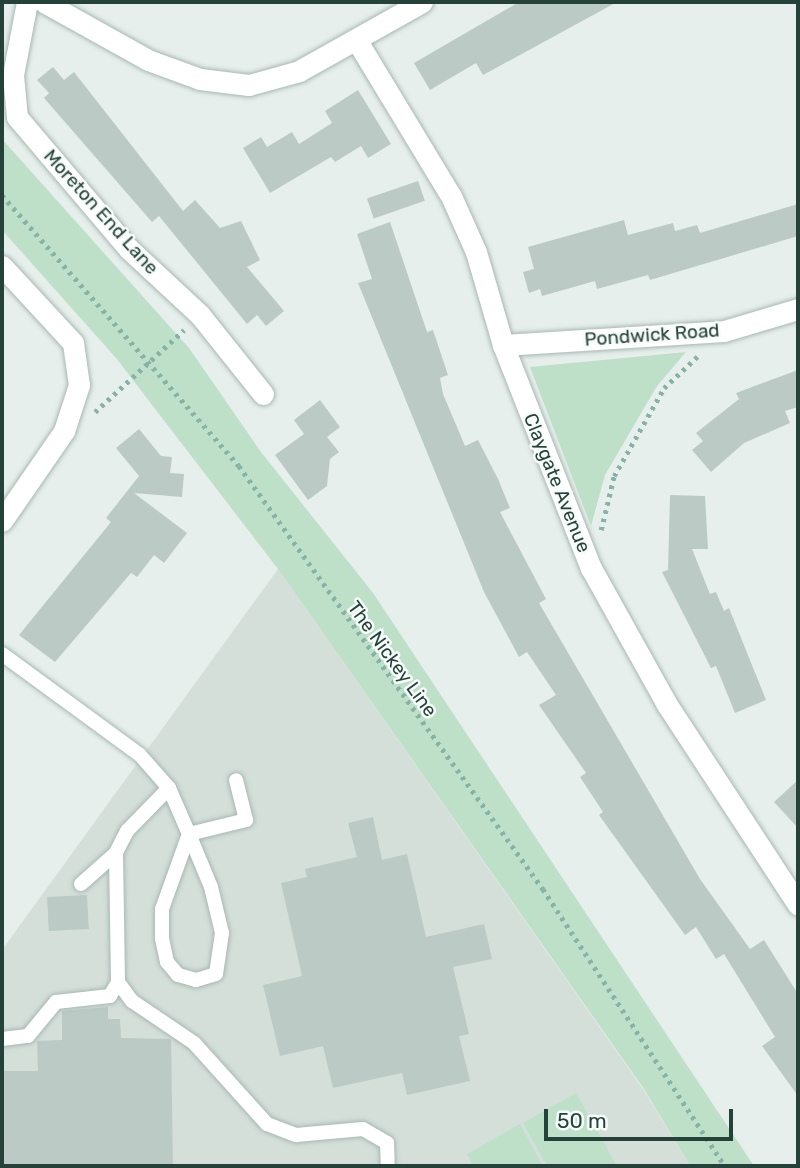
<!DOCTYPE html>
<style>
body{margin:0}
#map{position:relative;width:800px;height:1168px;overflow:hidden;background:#e6efeb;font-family:Rubik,sans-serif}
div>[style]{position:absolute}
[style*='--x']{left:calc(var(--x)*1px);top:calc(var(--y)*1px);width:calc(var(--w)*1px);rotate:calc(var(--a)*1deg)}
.built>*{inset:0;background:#d4dfda}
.green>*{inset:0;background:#bfe0c8}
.building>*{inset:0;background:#bbcac4;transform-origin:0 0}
.path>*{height:4.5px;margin-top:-2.25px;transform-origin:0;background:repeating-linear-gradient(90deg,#86b3a5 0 3.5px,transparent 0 8.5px)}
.roads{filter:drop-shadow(0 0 2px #a8b8b2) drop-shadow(0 0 2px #a8b8b2)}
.service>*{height:14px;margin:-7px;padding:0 7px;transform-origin:7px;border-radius:7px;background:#fff}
.minor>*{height:21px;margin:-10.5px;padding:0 10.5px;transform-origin:10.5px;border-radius:10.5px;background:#fff}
span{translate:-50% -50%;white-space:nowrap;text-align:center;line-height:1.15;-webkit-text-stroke:5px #f7fbf9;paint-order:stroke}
.street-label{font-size:19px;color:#24423a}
.frame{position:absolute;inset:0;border:4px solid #24423a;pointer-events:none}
.scale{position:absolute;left:544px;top:1109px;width:189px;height:32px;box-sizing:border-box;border:4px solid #24423a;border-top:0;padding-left:9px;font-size:21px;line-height:24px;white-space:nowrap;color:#24423a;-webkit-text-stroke:5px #f7fbf9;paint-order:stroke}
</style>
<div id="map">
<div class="built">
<div style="clip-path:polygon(278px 569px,643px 1089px,690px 1166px,2px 1166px,2px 950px)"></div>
</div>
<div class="green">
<div style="clip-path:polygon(2px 139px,189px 348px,261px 452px,373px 593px,754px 1166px,690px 1166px,644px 1089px,278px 569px,116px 358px,2px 230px)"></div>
<div style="clip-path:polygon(686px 352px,657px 386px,605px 475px,591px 526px,530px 367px)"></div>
<div style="clip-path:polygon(576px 1093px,617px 1166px,547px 1166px,523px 1123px)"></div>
<div style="clip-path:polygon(520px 1124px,543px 1166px,473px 1166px,467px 1154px)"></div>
</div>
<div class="building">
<div style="clip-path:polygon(519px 2px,617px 2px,483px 75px,476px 63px,430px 90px,414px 63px)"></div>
<div style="clip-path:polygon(53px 67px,64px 80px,74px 72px,183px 211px,195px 200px,220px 228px,241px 221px,260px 260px,247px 267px,284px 311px,266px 326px,257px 315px,247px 324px,159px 216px,152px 222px,44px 98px,49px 93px,37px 80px)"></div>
<div style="clip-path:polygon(358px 90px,391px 144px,368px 158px,361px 146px,335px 162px,331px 157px,270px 193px,243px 148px,261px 137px,267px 147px,292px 132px,299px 144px,332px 123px,325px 111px)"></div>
<div style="left:418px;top:181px;width:21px;height:54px;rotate:71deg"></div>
<div style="clip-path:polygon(798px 204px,798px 236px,650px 280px,648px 275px,597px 289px,595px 281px,542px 296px,540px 289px,529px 293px,523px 272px,534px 269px,528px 247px,624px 220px,628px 235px,673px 223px,675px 231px,697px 225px,700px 233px)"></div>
<div style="clip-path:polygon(390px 222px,427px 332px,433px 330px,448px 375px,440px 378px,443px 394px,465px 446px,478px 440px,498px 479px,510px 508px,500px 512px,546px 599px,539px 603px,700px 879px,750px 949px,764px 940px,798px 994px,798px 1096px,762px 1046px,775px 1037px,724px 954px,716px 959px,696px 927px,685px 935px,599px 815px,603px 812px,580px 777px,586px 773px,539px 705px,556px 695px,527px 652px,519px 657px,484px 592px,358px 283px,372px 279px,357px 234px)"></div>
<div style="clip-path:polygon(798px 370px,798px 407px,785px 411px,790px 423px,744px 443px,711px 472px,692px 450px,703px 441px,696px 433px,739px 399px,736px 393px)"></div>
<div style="clip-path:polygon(320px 400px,340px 427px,327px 437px,339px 452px,330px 459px,327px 486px,308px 500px,275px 455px,304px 434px,294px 420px)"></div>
<div style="clip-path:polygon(139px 429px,161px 456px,172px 457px,170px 473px,184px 474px,182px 497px,134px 493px,187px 533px,164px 563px,154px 555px,137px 577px,131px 573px,55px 662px,19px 635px,111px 522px,106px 518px,139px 476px,116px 448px)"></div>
<div style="clip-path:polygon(670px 495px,705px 496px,708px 549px,692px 549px,710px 594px,716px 592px,724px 611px,729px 608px,766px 700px,735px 713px,716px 666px,711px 668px,662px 572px,668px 570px)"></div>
<div style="clip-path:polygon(798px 780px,798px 828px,774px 802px)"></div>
<div style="clip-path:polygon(373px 817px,382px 860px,407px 854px,426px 937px,484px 924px,492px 959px,453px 967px,469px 1034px,459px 1036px,470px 1081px,407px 1095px,402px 1073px,333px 1088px,323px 1046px,280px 1056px,263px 985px,302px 976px,281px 883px,307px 877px,305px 869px,357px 857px,348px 823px)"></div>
<div style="left:87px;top:895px;width:34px;height:40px;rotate:87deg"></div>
<div style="clip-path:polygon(108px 1007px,108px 1019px,120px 1019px,121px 1038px,171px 1039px,173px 1166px,2px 1166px,2px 1071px,38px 1071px,37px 1041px,62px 1040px,62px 1011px)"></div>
</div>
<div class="path">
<div style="--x:2;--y:195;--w:360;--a:48.8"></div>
<div style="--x:239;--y:466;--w:521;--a:54.3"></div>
<div style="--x:543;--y:889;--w:331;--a:56.7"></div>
<div style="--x:95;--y:412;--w:121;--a:-42.7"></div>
<div style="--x:601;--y:530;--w:56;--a:-76.5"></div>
<div style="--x:614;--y:476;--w:101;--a:-60.4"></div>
<div style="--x:664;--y:388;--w:48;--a:-43.3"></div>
</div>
<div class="roads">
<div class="service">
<div style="--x:2;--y:654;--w:171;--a:36.2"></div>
<div style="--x:140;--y:755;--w:44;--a:48.7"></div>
<div style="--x:169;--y:788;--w:50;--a:66.5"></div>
<div style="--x:189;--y:834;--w:57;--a:67.5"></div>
<div style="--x:211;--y:887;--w:47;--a:76.6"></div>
<div style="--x:222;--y:933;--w:41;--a:98.3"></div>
<div style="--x:216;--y:974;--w:21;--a:163"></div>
<div style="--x:196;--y:980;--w:19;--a:-164"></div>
<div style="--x:178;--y:975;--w:17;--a:-130"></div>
<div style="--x:167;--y:962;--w:25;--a:-102"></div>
<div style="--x:162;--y:938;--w:29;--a:-90"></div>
<div style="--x:162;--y:909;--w:80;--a:-70.2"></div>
<div style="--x:169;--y:788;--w:60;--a:134.3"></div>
<div style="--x:127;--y:831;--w:25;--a:117"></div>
<div style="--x:116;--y:853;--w:129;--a:89.1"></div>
<div style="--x:118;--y:982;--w:24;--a:54"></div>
<div style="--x:132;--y:1001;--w:75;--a:34.1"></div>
<div style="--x:194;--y:1043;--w:109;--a:48"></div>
<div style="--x:267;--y:1124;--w:31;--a:21"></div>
<div style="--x:296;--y:1135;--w:67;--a:-5.1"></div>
<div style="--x:363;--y:1129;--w:28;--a:30"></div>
<div style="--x:387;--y:1143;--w:23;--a:88"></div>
<div style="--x:189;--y:834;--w:59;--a:-13.8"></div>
<div style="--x:246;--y:820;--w:41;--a:-104"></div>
<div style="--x:81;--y:884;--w:47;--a:-41.5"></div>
<div style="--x:2;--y:1039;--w:26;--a:-7"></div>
<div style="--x:28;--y:1036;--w:44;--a:-50.5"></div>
<div style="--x:56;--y:1002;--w:54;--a:-6.3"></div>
<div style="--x:110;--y:996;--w:16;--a:-60"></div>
</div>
<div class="minor">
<div style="--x:27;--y:2;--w:74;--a:100.9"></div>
<div style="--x:13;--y:75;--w:42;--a:84.6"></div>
<div style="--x:17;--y:117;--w:173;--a:49.7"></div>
<div style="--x:129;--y:249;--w:97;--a:42.9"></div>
<div style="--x:200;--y:315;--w:101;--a:51.4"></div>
<div style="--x:44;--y:2;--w:119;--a:29.1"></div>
<div style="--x:148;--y:60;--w:55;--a:20.1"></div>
<div style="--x:200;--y:79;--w:49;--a:7"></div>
<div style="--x:249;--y:85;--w:52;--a:-15.6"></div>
<div style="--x:299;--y:71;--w:141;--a:-29.3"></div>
<div style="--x:357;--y:41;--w:181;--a:58.8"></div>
<div style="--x:451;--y:196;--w:61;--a:65.9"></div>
<div style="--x:476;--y:252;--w:97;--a:73.8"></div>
<div style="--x:503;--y:345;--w:240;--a:68.5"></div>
<div style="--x:591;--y:568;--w:154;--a:60.9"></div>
<div style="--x:666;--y:703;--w:241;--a:56.8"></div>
<div style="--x:2;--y:266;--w:105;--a:47.3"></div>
<div style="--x:73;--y:343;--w:42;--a:81.9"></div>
<div style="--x:79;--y:385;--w:48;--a:108.1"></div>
<div style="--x:64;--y:431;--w:109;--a:124.6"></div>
<div style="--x:503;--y:345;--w:221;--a:-3.6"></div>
<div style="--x:724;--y:331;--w:77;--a:-16.6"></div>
</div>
</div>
<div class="street-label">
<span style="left:101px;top:212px;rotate:48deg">Moreton End Lane</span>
<span style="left:652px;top:335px;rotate:-4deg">Pondwick Road</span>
<span style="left:557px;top:483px;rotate:68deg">Claygate Avenue</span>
<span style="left:392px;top:659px;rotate:54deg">The Nickey Line</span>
</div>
<div class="frame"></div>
<div class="scale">50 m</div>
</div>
